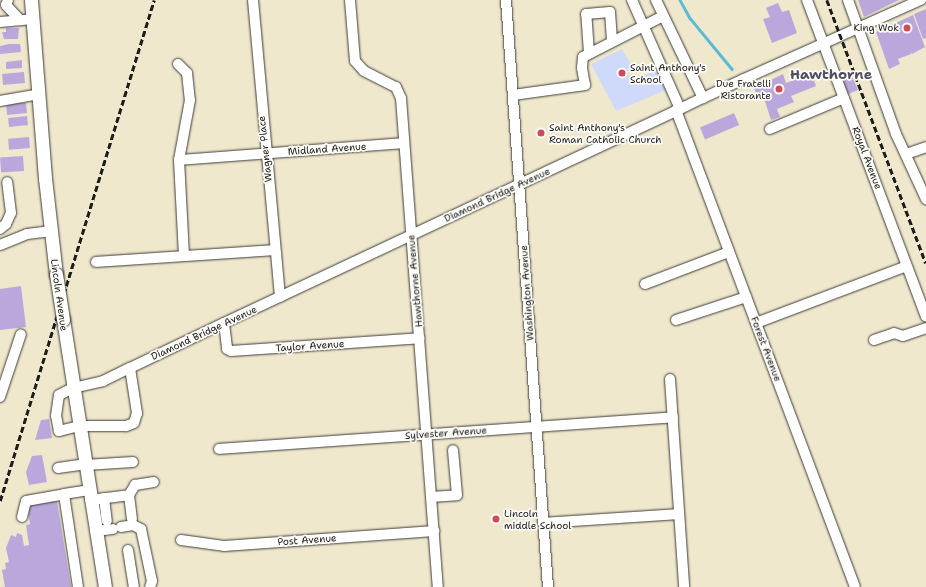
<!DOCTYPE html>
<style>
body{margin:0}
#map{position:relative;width:926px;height:587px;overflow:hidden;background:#efe8cd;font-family:"Shantell Sans",sans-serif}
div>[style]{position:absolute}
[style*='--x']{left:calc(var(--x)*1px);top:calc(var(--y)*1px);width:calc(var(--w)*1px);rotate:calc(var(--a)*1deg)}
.built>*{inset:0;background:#cfdafa}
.stream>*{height:2.5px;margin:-1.25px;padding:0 1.25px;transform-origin:1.25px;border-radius:1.25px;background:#5abad8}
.building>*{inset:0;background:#baa8dd;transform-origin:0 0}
.roads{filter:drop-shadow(0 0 1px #3c3b37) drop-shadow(0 0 1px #3c3b37)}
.minor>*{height:10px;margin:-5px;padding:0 5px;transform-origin:5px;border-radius:5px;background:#fff}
.major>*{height:13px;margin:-6.5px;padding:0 6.5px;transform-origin:6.5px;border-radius:6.5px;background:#fff}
.rail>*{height:2.5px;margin-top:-1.25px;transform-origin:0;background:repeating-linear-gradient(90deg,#1c1c1c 0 6px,transparent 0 9px)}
.bridges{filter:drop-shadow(0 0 1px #3c3b37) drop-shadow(0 0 1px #3c3b37)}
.major-bridge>*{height:13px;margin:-6.5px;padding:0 6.5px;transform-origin:6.5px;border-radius:6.5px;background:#fff}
.dots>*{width:11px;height:11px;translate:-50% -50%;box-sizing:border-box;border:2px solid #fdfcf7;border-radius:50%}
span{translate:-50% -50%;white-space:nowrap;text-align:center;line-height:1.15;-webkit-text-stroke:3.5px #fdfcf7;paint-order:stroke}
.poi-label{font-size:10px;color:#1c1c1c}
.right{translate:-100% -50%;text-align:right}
.left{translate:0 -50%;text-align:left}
.street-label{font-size:10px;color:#1c1c1c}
.district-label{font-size:14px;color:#534d60;font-weight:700}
</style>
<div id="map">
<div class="built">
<div style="clip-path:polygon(622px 49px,633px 68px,628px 71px,630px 80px,658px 70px,666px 90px,616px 111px,591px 64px)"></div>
</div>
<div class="stream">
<div style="--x:680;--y:0;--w:21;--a:61"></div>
<div style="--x:690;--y:18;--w:66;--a:50.5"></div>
</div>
<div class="building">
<div style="clip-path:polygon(858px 0,899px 0,864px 17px)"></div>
<div style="clip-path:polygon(778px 3px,782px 12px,789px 10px,797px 33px,772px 43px,763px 19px,770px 17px,766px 8px)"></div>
<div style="clip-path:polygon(926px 9px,926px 38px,923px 39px,914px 14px)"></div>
<div style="clip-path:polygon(913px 15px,925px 47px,912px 54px,910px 51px,911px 54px,898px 59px,900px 64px,889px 69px,876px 32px)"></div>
<div style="clip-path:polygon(6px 28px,19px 28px,18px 39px,4px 39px,2px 32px,6px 32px)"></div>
<div style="clip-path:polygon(9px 44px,20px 44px,21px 52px,0 54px,0 46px)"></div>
<div style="clip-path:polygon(22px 60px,22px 68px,6px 69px,6px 62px)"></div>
<div style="left:24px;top:72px;width:11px;height:22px;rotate:85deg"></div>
<div style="clip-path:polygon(811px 73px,816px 86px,791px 96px,794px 102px,777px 109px,780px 117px,771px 120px,764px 98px,758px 98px,754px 88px,783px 74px,786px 83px)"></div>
<div style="clip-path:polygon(851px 74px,858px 90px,848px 94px,842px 77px)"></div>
<div style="clip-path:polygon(6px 103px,26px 103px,27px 113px,7px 115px)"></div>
<div style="left:734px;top:113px;width:13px;height:37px;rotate:67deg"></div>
<div style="left:27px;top:116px;width:9px;height:19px;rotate:84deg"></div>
<div style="left:29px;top:137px;width:11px;height:21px;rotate:85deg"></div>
<div style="left:23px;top:156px;width:15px;height:23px;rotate:86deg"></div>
<div style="clip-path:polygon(21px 286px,26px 327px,0 330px,0 289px)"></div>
<div style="clip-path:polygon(49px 419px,52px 438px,35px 440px,41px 420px)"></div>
<div style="clip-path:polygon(42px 455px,47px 482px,29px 485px,26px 472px,32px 456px)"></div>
<div style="clip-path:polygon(57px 501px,71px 587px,5px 587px,2px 570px,6px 569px,5px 563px,9px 562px,6px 548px,11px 535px,16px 537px,17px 533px,22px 535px,24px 546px,29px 545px,26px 525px,30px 524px,27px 506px)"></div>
</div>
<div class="roads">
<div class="minor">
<div style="--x:8;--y:0;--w:5;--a:112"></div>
<div style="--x:6;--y:5;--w:21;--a:47"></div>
<div style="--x:253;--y:0;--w:298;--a:84.8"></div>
<div style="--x:350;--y:0;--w:61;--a:85.3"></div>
<div style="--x:355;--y:61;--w:13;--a:48"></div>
<div style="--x:364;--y:71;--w:36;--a:27"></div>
<div style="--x:396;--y:87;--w:12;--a:66"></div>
<div style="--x:401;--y:98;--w:490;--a:85.7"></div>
<div style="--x:506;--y:0;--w:589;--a:85.91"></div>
<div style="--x:632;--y:0;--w:119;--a:66.2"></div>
<div style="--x:656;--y:0;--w:109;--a:64.4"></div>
<div style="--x:807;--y:0;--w:338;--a:69.4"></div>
<div style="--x:848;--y:0;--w:142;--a:70.3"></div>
<div style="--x:896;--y:134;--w:72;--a:65.2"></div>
<div style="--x:0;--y:22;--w:33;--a:-5"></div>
<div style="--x:589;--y:53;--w:39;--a:-94"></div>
<div style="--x:586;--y:14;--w:24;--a:-5"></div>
<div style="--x:610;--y:12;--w:29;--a:86"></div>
<div style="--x:178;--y:64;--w:13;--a:45"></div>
<div style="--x:187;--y:73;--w:27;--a:84"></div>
<div style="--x:190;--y:100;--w:61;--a:100.4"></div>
<div style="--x:179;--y:160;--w:96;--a:87"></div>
<div style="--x:513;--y:95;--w:73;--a:-7.9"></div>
<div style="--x:585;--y:85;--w:17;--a:-100"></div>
<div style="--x:582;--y:68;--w:11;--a:-85"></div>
<div style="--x:583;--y:57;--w:90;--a:-27.1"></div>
<div style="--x:0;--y:101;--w:40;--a:-10"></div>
<div style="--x:676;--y:110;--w:509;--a:69.43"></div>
<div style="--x:770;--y:129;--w:80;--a:-22.7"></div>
<div style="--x:906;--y:154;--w:21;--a:-19"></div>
<div style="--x:179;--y:160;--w:225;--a:-4.3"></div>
<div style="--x:0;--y:229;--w:8;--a:-40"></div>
<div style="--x:6;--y:224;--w:12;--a:-66"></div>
<div style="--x:11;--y:213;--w:31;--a:-97"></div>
<div style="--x:0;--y:245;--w:29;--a:-22"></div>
<div style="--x:27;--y:234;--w:23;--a:-7"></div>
<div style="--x:96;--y:262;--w:179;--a:-3.8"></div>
<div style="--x:645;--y:284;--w:90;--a:-20.9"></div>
<div style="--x:676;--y:320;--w:74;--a:-18.2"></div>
<div style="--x:224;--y:323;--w:26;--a:83"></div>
<div style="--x:227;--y:349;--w:4;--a:27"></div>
<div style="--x:231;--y:351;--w:189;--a:-3.9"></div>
<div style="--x:756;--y:323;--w:161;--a:-20.7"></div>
<div style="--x:874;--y:340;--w:21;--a:-19"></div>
<div style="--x:894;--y:333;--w:9;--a:18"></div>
<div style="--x:903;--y:336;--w:24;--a:-19"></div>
<div style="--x:130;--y:368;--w:46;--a:81.2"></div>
<div style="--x:137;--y:413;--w:10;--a:107"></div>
<div style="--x:134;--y:423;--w:9;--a:159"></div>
<div style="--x:126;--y:426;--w:47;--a:180"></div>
<div style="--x:79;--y:426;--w:21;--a:166"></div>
<div style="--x:59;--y:431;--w:15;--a:-101"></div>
<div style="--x:56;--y:416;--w:21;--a:-82"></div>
<div style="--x:59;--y:395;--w:16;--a:-27"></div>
<div style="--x:73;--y:388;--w:31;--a:-13"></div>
<div style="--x:103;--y:381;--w:30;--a:-26"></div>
<div style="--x:130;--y:368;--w:104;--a:-25.6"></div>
<div style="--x:224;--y:323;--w:504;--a:-25.14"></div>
<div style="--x:680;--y:109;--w:25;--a:-26"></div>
<div style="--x:703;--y:98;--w:45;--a:-24.9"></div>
<div style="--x:744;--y:79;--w:194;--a:-24.1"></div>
<div style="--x:670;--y:379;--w:208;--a:86.1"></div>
<div style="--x:0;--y:397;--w:66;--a:-71.6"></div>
<div style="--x:219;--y:449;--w:455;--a:-4"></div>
<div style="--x:85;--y:465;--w:48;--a:-3.6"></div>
<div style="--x:58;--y:468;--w:27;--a:-8"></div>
<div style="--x:129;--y:495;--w:12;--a:-59"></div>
<div style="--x:135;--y:485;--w:19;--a:-9"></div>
<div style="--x:431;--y:497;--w:26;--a:-4"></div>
<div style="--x:457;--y:495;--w:45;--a:-95.1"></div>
<div style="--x:104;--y:498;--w:23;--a:83"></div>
<div style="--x:90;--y:500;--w:39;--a:-7"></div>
<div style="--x:129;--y:495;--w:24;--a:83"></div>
<div style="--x:22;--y:517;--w:16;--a:-76"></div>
<div style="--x:26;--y:501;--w:39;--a:-10"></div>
<div style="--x:543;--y:523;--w:136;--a:-3.8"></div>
<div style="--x:121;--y:527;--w:12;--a:-9"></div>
<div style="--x:133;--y:525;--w:9;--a:27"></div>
<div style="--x:141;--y:529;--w:53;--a:78.1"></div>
<div style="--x:152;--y:581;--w:6;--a:108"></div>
<div style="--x:95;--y:531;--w:18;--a:-6"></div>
<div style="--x:181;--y:540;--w:43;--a:7.9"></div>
<div style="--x:224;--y:546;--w:211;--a:-4.1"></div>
<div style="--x:128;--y:550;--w:37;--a:81"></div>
<div style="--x:78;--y:587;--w:94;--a:-98.6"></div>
<div style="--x:64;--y:494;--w:25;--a:-9"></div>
</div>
<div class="major">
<div style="--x:31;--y:0;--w:179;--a:85.5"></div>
<div style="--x:45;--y:178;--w:97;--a:83.5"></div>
<div style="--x:63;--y:319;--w:271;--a:81.1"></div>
</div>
</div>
<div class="rail">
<div style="--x:827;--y:0;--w:281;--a:69.4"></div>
<div style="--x:0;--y:501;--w:524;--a:-72.91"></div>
</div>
<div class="bridges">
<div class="major-bridge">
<div style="--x:56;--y:274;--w:46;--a:81.2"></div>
</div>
</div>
<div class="dots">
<div style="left:907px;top:28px;background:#d1495b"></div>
<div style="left:622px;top:73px;background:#d1495b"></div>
<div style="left:779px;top:89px;background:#d1495b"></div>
<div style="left:541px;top:133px;background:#d1495b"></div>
<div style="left:496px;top:519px;background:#d1495b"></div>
</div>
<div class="poi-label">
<span class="right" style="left:899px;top:28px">King Wok</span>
<span class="left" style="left:630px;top:73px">Saint Anthony's<br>School</span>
<span class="right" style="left:771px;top:89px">Due Fratelli<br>Ristorante</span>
<span class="left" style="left:549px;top:133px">Saint Anthony's<br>Roman Catholic Church</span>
<span class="left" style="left:504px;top:519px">Lincoln<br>middle School</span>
</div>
<div class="street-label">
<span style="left:265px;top:149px;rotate:-96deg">Wagner Place</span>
<span style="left:327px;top:149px;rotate:-4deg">Midland Avenue</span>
<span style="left:867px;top:158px;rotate:69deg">Royal Avenue</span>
<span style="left:497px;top:195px;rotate:-25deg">Diamond Bridge Avenue</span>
<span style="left:415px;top:281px;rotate:-95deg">Hawthorne Avenue</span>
<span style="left:527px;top:293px;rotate:-94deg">Washington Avenue</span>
<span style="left:59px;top:295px;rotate:82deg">Lincoln Avenue</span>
<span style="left:204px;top:333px;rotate:-25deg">Diamond Bridge Avenue</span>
<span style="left:310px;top:346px;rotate:-4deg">Taylor Avenue</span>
<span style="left:766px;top:349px;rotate:69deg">Forest Avenue</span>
<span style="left:446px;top:433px;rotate:-4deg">Sylvester Avenue</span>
<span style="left:307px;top:540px;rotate:-4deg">Post Avenue</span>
</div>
<div class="district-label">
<span style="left:831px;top:74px">Hawthorne</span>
</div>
</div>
